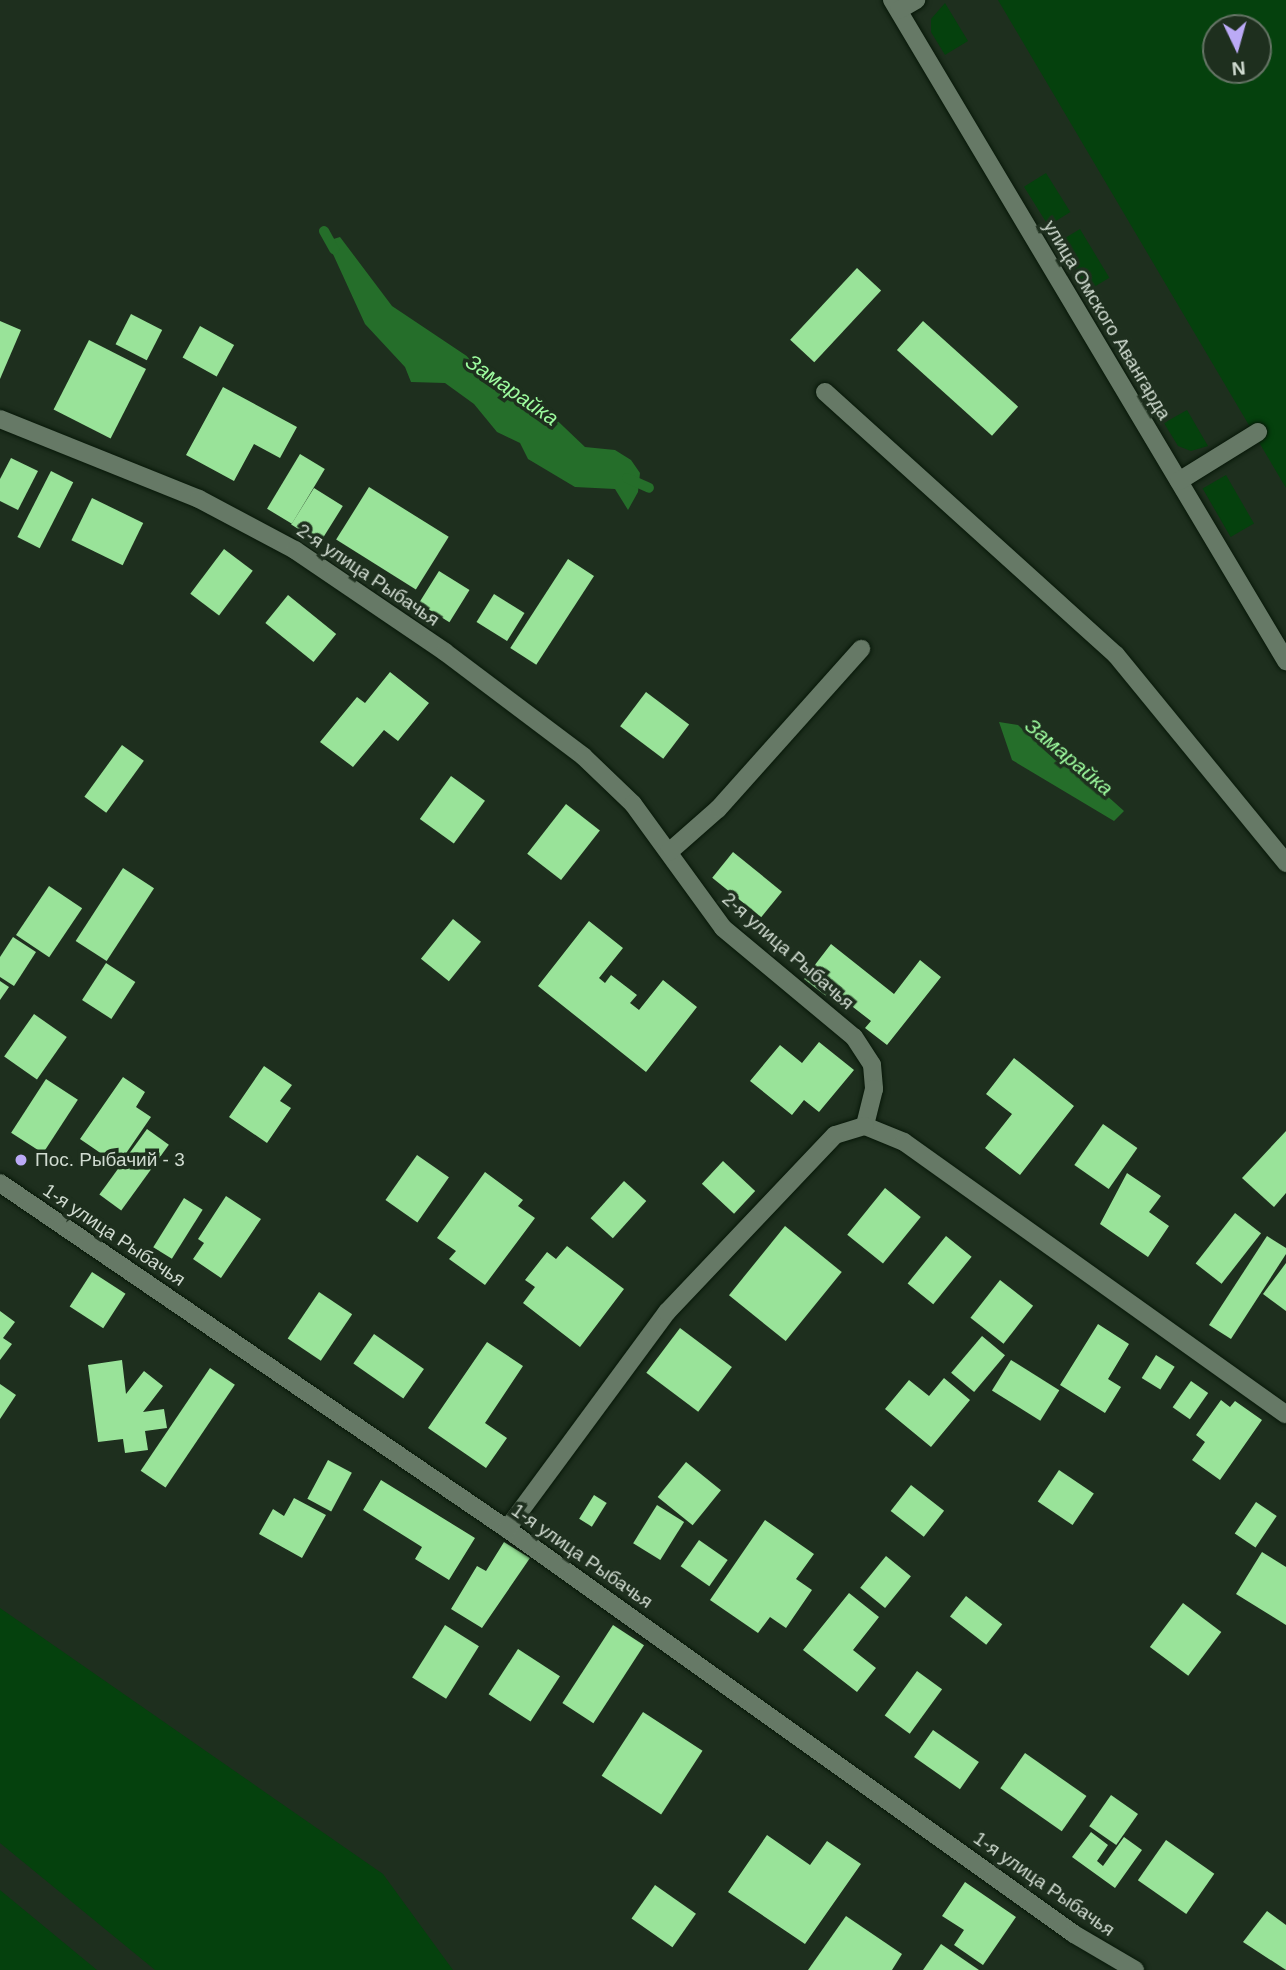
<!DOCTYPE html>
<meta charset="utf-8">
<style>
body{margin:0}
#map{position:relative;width:1286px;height:1970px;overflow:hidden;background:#1e2f1e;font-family:Helvetica,sans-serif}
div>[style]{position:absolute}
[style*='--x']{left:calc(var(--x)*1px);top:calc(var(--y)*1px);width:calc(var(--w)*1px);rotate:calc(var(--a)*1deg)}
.green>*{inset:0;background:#05410d;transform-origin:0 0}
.water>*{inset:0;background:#256e2a}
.stream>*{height:10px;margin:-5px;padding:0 5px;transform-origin:5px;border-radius:5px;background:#256e2a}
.building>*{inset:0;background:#99e399;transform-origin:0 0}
.roads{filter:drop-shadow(0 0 2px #071708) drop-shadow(0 0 2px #071708)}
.minor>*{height:18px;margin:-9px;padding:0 9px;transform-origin:9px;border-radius:9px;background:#667966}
.dots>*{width:19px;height:19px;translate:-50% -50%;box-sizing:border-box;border:4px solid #1e2f1e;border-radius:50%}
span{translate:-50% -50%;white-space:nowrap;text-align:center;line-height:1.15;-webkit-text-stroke:7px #1e2f1e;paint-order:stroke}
.street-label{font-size:19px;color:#d0dbd0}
.poi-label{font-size:19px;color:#d0dbd0}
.left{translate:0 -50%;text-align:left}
.water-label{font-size:21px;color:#9efd9f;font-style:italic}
.north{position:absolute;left:1202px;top:14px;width:70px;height:70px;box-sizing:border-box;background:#1e2f1e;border:2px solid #657465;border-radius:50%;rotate:175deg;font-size:19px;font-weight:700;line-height:28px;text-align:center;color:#d0dbd0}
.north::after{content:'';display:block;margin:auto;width:24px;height:32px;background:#bbaaf6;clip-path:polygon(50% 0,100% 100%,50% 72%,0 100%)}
</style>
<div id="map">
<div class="green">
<div style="clip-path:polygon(evenodd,998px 0,1286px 0,1286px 488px,998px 0,1216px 28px,1258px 28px,1258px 70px,1216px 70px,1216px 28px)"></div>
<div style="clip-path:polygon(945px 3px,968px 41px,945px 55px,931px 32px,931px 19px)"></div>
<div style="left:1046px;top:173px;width:46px;height:26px;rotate:58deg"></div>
<div style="left:1080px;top:229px;width:57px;height:27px;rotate:59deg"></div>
<div style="clip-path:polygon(1187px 410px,1208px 446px,1191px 451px,1178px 446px,1164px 423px)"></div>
<div style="left:1226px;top:475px;width:56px;height:27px;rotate:60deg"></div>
<div style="clip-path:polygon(0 1608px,383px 1874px,453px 1970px,155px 1970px,0 1843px)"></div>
<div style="clip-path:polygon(0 1890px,97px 1970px,0 1970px)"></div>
</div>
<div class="water">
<div style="clip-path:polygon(340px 237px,392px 306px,543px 407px,585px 447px,615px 450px,631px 460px,640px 473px,638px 492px,628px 510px,615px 489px,575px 487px,528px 459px,520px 443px,497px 432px,474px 404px,445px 383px,411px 382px,405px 367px,365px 324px,327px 241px)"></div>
<div style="clip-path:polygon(999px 722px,1018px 725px,1055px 760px,1095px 785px,1124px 811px,1114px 821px,1012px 760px)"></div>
</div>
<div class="stream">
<div style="--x:324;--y:231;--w:21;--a:61"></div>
<div style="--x:627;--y:478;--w:24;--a:24"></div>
</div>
<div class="building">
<div style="left:857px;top:268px;width:33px;height:98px;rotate:43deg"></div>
<div style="left:131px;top:314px;width:35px;height:34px;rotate:27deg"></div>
<div style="clip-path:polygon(0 321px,21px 330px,0 379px)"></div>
<div style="left:923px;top:321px;width:128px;height:39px;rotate:42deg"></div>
<div style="left:200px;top:326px;width:39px;height:36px;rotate:29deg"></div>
<div style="left:89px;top:340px;width:64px;height:78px;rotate:27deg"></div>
<div style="clip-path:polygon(223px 387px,297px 427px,280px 458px,254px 444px,234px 481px,186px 455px)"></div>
<div style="left:300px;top:454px;width:29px;height:64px;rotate:31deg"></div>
<div style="clip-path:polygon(11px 458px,38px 471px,18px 510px,0 501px,0 479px)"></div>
<div style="left:51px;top:471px;width:25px;height:74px;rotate:27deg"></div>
<div style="left:369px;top:487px;width:94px;height:62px;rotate:32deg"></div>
<div style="left:314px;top:488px;width:34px;height:43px;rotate:32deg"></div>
<div style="left:92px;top:498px;width:57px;height:47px;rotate:26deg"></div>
<div style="left:224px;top:549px;width:36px;height:56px;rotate:37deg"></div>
<div style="left:568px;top:559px;width:31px;height:106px;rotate:33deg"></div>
<div style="left:439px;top:571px;width:36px;height:38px;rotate:32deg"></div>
<div style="left:494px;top:594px;width:36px;height:33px;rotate:32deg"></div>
<div style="left:288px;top:595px;width:62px;height:36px;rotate:39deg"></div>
<div style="clip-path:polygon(390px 672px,429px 703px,398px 741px,384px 730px,353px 767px,320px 742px,357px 697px,365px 703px)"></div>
<div style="left:646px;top:692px;width:54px;height:43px;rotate:37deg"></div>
<div style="left:122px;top:745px;width:27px;height:64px;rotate:36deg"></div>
<div style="left:451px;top:776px;width:42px;height:53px;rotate:36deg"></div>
<div style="left:566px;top:804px;width:43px;height:63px;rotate:38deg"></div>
<div style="left:733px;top:852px;width:63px;height:33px;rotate:39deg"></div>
<div style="left:123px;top:868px;width:37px;height:87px;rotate:33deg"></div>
<div style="left:49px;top:886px;width:40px;height:59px;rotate:34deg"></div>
<div style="left:453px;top:919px;width:36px;height:51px;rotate:39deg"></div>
<div style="clip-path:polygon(589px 921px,623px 948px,599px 978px,605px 983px,611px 975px,637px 995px,630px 1003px,639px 1010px,663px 980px,697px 1007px,646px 1072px,538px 986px)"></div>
<div style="clip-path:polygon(13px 937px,36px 952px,14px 986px,0 977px,0 957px)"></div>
<div style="clip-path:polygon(831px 944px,894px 994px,920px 960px,941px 977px,887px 1045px,865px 1028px,871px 1021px,831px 990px,826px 996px,804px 979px)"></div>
<div style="left:106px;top:963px;width:35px;height:44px;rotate:33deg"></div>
<div style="clip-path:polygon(0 981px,9px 987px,0 1000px)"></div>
<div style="left:34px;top:1014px;width:40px;height:52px;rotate:35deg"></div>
<div style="clip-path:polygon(819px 1042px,854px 1070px,819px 1112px,804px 1100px,792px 1115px,750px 1081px,780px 1045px,802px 1063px)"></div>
<div style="clip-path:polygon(1014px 1058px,1074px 1106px,1020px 1175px,985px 1148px,1012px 1114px,986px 1094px)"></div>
<div style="clip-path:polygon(264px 1066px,292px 1085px,280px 1101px,291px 1108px,267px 1143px,229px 1117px)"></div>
<div style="clip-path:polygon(123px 1077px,145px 1092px,136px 1107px,151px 1117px,118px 1165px,80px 1139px)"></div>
<div style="left:46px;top:1079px;width:38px;height:64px;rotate:33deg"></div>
<div style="left:1103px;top:1124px;width:42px;height:50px;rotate:35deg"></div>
<div style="left:147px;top:1129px;width:27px;height:81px;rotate:36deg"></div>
<div style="clip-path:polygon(1286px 1131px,1286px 1193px,1274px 1207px,1242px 1178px)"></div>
<div style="left:417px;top:1155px;width:39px;height:55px;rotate:35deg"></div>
<div style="left:723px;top:1161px;width:44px;height:31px;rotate:43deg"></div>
<div style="clip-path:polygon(485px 1172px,523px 1200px,518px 1206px,535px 1218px,485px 1285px,449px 1259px,456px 1251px,437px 1238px)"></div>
<div style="clip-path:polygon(1127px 1173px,1161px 1196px,1149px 1212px,1169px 1226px,1148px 1257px,1100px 1224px)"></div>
<div style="left:624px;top:1181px;width:30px;height:50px;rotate:42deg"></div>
<div style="left:885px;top:1188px;width:46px;height:60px;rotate:39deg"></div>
<div style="clip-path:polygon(226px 1196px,261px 1219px,221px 1278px,193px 1259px,204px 1243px,198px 1239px)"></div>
<div style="left:184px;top:1198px;width:22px;height:58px;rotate:32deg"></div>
<div style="left:1235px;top:1213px;width:33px;height:64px;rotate:38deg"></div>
<div style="left:785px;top:1226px;width:73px;height:89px;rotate:39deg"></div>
<div style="left:946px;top:1236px;width:33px;height:61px;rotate:39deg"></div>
<div style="clip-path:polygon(1267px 1236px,1286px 1248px,1286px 1254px,1231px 1339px,1209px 1325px)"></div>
<div style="clip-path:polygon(567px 1246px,624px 1289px,580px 1347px,523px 1303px,535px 1287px,525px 1280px,547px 1252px,556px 1259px)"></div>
<div style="clip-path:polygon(1286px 1263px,1286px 1311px,1263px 1294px)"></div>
<div style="left:92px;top:1272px;width:40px;height:41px;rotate:33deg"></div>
<div style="left:1000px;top:1280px;width:42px;height:48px;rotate:38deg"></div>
<div style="left:319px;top:1292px;width:40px;height:56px;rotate:34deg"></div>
<div style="clip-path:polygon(0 1311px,15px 1322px,3px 1338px,12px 1344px,0 1360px)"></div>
<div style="clip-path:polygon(1098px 1324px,1129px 1344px,1108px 1379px,1121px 1387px,1105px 1413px,1060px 1385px)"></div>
<div style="left:680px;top:1328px;width:65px;height:56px;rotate:37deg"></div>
<div style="left:374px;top:1334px;width:61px;height:36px;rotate:35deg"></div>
<div style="left:982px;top:1336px;width:30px;height:48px;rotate:40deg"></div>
<div style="clip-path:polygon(487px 1342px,523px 1366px,485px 1423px,507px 1438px,486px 1468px,428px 1428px)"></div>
<div style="left:1156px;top:1355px;width:22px;height:27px;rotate:32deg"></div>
<div style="clip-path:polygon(122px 1360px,126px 1394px,144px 1371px,163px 1386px,143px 1412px,164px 1409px,167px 1428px,145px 1431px,148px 1450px,125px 1453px,123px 1439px,98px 1442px,88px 1365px)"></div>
<div style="left:1011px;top:1360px;width:57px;height:36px;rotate:32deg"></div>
<div style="left:210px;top:1368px;width:30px;height:124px;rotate:34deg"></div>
<div style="clip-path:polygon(944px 1378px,970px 1400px,931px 1447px,885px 1409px,909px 1380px,929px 1396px)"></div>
<div style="left:1191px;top:1381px;width:21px;height:32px;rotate:35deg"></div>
<div style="clip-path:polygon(0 1384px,16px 1395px,0 1419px)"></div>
<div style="clip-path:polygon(1221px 1400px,1230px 1407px,1235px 1401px,1262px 1420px,1220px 1480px,1192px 1460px,1205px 1442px,1196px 1435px)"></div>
<div style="left:328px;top:1460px;width:27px;height:44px;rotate:28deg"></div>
<div style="left:686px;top:1462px;width:45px;height:45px;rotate:39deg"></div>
<div style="left:1059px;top:1470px;width:42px;height:38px;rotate:34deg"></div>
<div style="clip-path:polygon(381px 1480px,475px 1538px,449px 1580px,415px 1559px,422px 1547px,363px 1510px)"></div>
<div style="left:911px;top:1485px;width:42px;height:33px;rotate:38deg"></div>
<div style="left:594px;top:1495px;width:15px;height:28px;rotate:32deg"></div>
<div style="clip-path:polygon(294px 1498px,326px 1515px,302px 1558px,259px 1534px,273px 1509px,284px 1516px)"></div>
<div style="left:1256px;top:1502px;width:25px;height:38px;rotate:34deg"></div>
<div style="left:657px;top:1505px;width:32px;height:45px;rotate:32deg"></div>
<div style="clip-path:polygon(765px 1520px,814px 1554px,796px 1579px,812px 1590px,786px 1628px,770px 1617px,758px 1633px,710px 1600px)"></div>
<div style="left:699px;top:1540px;width:35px;height:32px;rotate:35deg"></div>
<div style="clip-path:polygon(504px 1542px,530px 1558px,482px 1628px,451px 1609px,477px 1566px,486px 1571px)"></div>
<div style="clip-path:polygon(1262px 1552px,1286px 1567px,1286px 1625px,1236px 1594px)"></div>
<div style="left:886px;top:1556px;width:32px;height:41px;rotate:39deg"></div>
<div style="clip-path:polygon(849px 1593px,879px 1617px,853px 1650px,876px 1668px,857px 1692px,803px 1650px)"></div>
<div style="left:966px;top:1596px;width:46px;height:26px;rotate:38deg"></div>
<div style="left:1183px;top:1603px;width:48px;height:55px;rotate:37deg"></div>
<div style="left:445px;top:1625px;width:40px;height:62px;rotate:32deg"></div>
<div style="left:613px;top:1625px;width:37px;height:93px;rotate:33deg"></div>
<div style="left:518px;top:1649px;width:50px;height:54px;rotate:33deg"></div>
<div style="left:917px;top:1671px;width:31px;height:55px;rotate:36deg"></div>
<div style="left:643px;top:1712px;width:71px;height:76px;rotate:33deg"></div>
<div style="left:933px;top:1730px;width:56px;height:33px;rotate:35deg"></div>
<div style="left:1025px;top:1753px;width:75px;height:43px;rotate:35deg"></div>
<div style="left:1111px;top:1795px;width:33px;height:38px;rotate:35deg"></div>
<div style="clip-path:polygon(1091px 1832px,1108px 1845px,1097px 1861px,1103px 1866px,1124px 1837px,1142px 1850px,1115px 1888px,1072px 1857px)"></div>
<div style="clip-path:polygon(767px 1835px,810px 1865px,827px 1841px,861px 1864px,805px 1944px,728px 1892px)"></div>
<div style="left:1166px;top:1840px;width:59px;height:49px;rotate:35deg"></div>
<div style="clip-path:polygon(965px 1882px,1016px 1917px,983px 1965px,954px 1945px,964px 1930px,942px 1916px)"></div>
<div style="left:655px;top:1885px;width:50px;height:41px;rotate:35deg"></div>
<div style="clip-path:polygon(1267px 1911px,1286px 1925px,1286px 1970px,1243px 1942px)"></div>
<div style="clip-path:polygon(846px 1916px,902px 1954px,892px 1970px,808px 1970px)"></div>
<div style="clip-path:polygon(941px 1944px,979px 1970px,923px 1970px)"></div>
</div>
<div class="roads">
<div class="minor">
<div style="--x:892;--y:0;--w:770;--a:59.2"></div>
<div style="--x:899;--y:10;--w:20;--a:-30"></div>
<div style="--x:825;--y:392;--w:392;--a:42.1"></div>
<div style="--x:1116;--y:655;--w:269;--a:50.7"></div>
<div style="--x:0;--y:419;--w:214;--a:21.9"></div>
<div style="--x:199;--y:499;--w:109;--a:28"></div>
<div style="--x:295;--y:550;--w:181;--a:34.2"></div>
<div style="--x:445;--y:652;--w:173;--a:37"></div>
<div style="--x:583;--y:756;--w:69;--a:43.8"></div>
<div style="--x:633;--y:804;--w:153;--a:54"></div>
<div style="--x:723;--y:928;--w:170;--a:39.8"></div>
<div style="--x:854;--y:1037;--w:33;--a:57"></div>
<div style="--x:872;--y:1065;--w:24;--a:85"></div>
<div style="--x:874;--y:1089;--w:38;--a:104"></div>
<div style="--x:865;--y:1126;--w:42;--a:22.3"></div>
<div style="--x:904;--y:1142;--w:469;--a:35.5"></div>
<div style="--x:1179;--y:481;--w:93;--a:-31.8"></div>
<div style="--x:669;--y:852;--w:65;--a:-41.3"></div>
<div style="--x:718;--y:809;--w:215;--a:-48.2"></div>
<div style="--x:0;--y:1183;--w:614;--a:34.31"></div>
<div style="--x:507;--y:1529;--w:697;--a:35.54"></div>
<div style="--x:1074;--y:1934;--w:71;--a:30.5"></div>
<div style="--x:507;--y:1529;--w:270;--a:-53.6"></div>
<div style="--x:667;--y:1312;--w:244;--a:-46.5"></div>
<div style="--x:835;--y:1135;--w:31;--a:-17"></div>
</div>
</div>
<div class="dots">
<div style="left:21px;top:1160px;background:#bbaaf6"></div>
</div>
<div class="street-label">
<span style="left:1107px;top:320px;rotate:59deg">улица Омского Авангарда</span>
<span style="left:368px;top:575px;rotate:34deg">2-я улица Рыбачья</span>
<span style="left:788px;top:951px;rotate:41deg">2-я улица Рыбачья</span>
<span style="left:114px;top:1235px;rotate:34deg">1-я улица Рыбачья</span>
<span style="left:582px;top:1556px;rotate:35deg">1-я улица Рыбачья</span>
<span style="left:1044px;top:1884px;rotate:35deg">1-я улица Рыбачья</span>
</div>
<div class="poi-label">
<span class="left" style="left:35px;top:1160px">Пос. Рыбачий - 3</span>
</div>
<div class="water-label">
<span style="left:512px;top:390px;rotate:35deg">Замарайка</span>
<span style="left:1069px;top:757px;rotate:40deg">Замарайка</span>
</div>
<div class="north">N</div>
</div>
